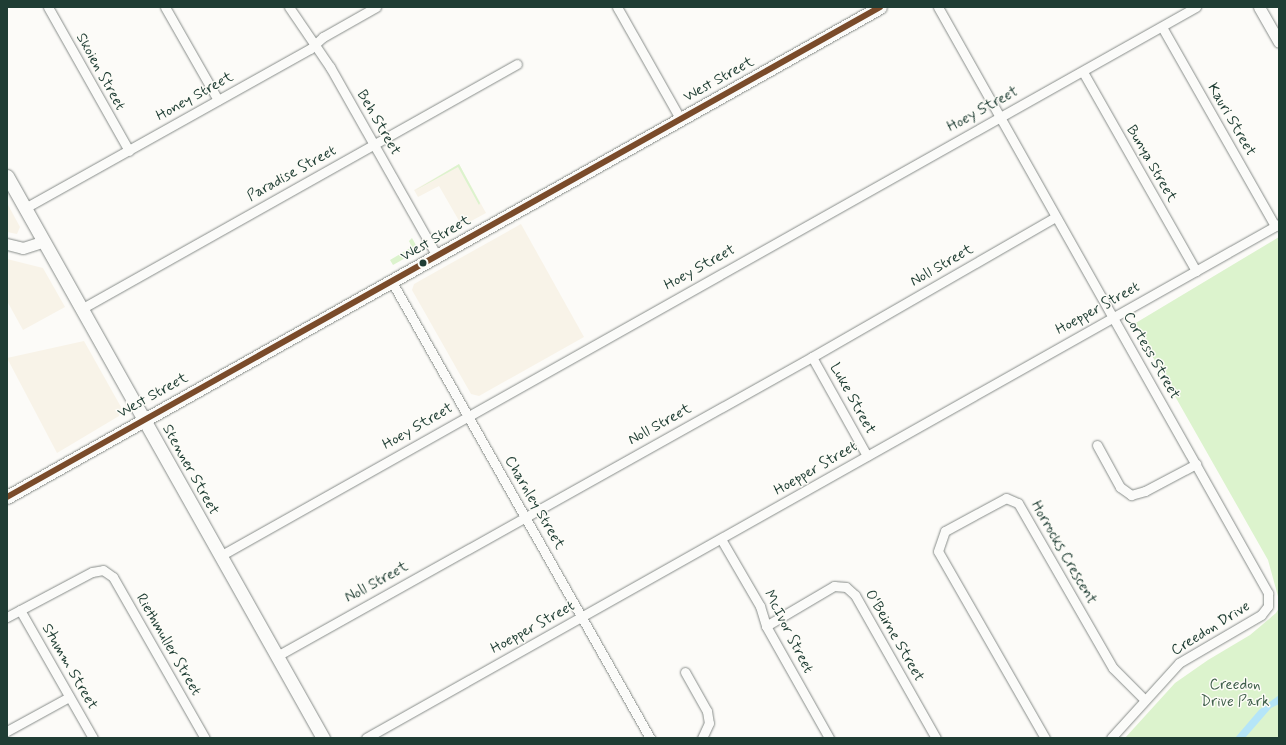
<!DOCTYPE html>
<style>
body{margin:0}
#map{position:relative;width:1286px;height:745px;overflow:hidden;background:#fcfbf8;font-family:Mynerve,sans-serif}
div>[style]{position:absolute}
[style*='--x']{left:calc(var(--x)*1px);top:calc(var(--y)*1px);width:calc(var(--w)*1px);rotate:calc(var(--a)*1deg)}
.built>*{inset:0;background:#f8f3e8}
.green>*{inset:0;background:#dcf3cd}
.water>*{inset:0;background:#b5e5f8}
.roads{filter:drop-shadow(0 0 1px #888d8a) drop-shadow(0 0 1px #888d8a)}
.minor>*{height:9px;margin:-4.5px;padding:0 4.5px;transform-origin:4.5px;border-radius:4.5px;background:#fbfbf9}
.tertiary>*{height:11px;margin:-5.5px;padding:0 5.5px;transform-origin:5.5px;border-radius:5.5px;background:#fbfbf9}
.secondary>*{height:13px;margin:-6.5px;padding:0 6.5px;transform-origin:6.5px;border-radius:6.5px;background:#fbfbf9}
.bus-1>*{height:6px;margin:-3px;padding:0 3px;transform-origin:3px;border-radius:3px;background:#7a4b2a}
.dots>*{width:11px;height:11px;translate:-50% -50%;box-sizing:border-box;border:2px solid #fdfcf7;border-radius:50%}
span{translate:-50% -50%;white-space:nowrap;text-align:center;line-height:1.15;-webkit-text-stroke:3px #fdfcf7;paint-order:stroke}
.street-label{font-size:15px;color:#1f3d34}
.park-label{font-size:15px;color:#40604b}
.frame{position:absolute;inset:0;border:8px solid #1f3d34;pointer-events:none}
</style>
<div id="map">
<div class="built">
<div style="clip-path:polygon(459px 164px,486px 213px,462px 226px,439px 186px,418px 197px,414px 190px)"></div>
<div style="clip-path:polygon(7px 203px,20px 227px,17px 234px,7px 232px)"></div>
<div style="clip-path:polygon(521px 224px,584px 337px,479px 396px,471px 394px,412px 290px,414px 284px)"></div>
<div style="clip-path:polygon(7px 259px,43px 268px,65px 307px,23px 330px,7px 301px)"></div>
<div style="clip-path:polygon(84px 341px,121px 407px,119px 416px,57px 453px,7px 358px)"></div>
</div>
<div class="green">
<div style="clip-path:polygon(459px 164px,480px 203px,479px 205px,458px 167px,414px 191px)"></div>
<div style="clip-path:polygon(1279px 237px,1279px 600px,1268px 560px,1134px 324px)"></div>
<div style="clip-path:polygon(412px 238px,417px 247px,416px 252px,393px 265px,390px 260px,412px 247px,409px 241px)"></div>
<div style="clip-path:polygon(1279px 608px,1279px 738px,1125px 738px,1175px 683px,1208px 660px,1250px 635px,1276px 613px)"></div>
</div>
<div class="water">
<div style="clip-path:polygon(1279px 695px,1279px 704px,1271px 708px,1245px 738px,1235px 738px,1259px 710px)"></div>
</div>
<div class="roads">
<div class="minor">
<div style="--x:48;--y:7;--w:165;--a:60.6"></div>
<div style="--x:165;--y:7;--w:107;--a:60.3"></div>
<div style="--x:289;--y:7;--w:73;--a:55.7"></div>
<div style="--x:330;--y:67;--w:217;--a:60.5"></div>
<div style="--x:617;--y:7;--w:130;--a:60.5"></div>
<div style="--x:938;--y:7;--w:673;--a:60.61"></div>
<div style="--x:1268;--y:593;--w:13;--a:90"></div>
<div style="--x:1268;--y:606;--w:11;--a:128"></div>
<div style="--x:1261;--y:615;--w:95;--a:149.7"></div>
<div style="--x:1179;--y:663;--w:101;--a:132.2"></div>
<div style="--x:1162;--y:27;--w:229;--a:60.4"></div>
<div style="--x:1083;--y:72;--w:229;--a:60.4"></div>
<div style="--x:25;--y:208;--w:326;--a:-29.2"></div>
<div style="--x:310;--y:49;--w:18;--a:-43"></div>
<div style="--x:323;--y:37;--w:61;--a:-29.5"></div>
<div style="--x:392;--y:282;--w:524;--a:60.5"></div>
<div style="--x:81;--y:309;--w:500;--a:-29.33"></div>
<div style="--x:812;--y:357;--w:113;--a:60.9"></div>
<div style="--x:1097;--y:445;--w:48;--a:61.3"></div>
<div style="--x:1120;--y:487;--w:14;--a:36"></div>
<div style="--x:1131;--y:495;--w:15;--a:-16"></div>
<div style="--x:1145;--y:491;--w:58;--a:-27.9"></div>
<div style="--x:721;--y:539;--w:78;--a:59.8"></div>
<div style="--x:760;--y:606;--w:21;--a:73"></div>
<div style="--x:766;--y:626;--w:129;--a:60.6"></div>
<div style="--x:220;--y:556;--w:1120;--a:-29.36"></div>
<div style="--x:20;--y:610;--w:147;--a:60.3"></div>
<div style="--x:7;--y:617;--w:96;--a:-27.9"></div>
<div style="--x:92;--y:572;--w:11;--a:-10"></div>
<div style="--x:103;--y:570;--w:12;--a:35"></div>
<div style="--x:113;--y:577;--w:185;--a:60.3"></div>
<div style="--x:766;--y:626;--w:79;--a:-30.5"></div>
<div style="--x:834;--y:586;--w:12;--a:5"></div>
<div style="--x:846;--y:587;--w:12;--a:42"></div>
<div style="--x:855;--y:595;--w:164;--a:60.5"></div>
<div style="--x:277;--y:656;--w:613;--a:-29.2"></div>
<div style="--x:812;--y:357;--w:280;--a:-29.9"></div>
<div style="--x:685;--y:672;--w:45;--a:60.6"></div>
<div style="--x:707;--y:711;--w:12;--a:81"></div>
<div style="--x:709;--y:723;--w:17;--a:115"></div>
<div style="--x:7;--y:731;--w:71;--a:-28.7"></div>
<div style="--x:366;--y:738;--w:1048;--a:-29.38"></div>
<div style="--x:1045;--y:738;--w:215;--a:-119.8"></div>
<div style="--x:938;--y:551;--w:21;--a:-71"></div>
<div style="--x:945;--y:531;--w:69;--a:-28.4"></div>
<div style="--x:1006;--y:498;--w:13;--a:23"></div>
<div style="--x:1018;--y:503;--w:190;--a:60.1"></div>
<div style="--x:1113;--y:668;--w:45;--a:45"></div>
</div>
<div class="tertiary">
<div style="--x:1259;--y:7;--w:40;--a:60.3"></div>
<div style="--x:7;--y:244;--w:16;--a:14"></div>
<div style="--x:23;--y:248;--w:22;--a:-18"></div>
</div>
<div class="secondary">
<div style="--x:7;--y:176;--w:645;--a:60.65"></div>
<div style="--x:7;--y:497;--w:1001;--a:-29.3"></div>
</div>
</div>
<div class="bus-1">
<div style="--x:7;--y:497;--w:1001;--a:-29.3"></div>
</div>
<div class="dots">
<div style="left:423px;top:263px;background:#1f3d34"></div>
</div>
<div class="street-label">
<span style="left:100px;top:72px;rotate:61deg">Skoien Street</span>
<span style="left:719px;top:80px;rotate:-29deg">West Street</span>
<span style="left:195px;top:97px;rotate:-29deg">Honey Street</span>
<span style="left:983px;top:110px;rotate:-29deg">Hoey Street</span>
<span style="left:1231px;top:120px;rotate:60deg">Kauri Street</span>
<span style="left:378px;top:123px;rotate:60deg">Beh Street</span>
<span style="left:1151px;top:164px;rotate:60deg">Bunya Street</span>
<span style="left:292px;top:174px;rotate:-29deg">Paradise Street</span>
<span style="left:436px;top:239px;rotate:-30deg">West Street</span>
<span style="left:942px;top:266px;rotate:-30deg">Noll Street</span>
<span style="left:700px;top:268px;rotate:-29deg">Hoey Street</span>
<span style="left:1098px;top:309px;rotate:-29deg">Hoepper Street</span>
<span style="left:1151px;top:356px;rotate:60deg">Cortess Street</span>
<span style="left:153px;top:396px;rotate:-29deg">West Street</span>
<span style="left:852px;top:399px;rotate:61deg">Luke Street</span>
<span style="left:660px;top:425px;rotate:-29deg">Noll Street</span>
<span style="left:418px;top:427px;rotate:-30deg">Hoey Street</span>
<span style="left:816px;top:469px;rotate:-30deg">Hoepper Street</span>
<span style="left:190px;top:470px;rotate:61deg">Stenner Street</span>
<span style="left:534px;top:503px;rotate:60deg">Charnley Street</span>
<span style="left:1063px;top:553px;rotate:60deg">Horrocks Crescent</span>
<span style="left:377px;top:583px;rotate:-29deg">Noll Street</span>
<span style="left:533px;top:628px;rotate:-29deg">Hoepper Street</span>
<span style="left:1211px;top:629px;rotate:-32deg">Creedon Drive</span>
<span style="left:788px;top:632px;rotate:63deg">McIvor Street</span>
<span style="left:894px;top:636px;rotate:60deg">O'Beirne Street</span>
<span style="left:168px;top:645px;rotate:60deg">Riethmuller Street</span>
<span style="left:69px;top:667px;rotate:60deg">Stumm Street</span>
</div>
<div class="park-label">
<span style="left:1235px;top:694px">Creedon<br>Drive Park</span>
</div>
<div class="frame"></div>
</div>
